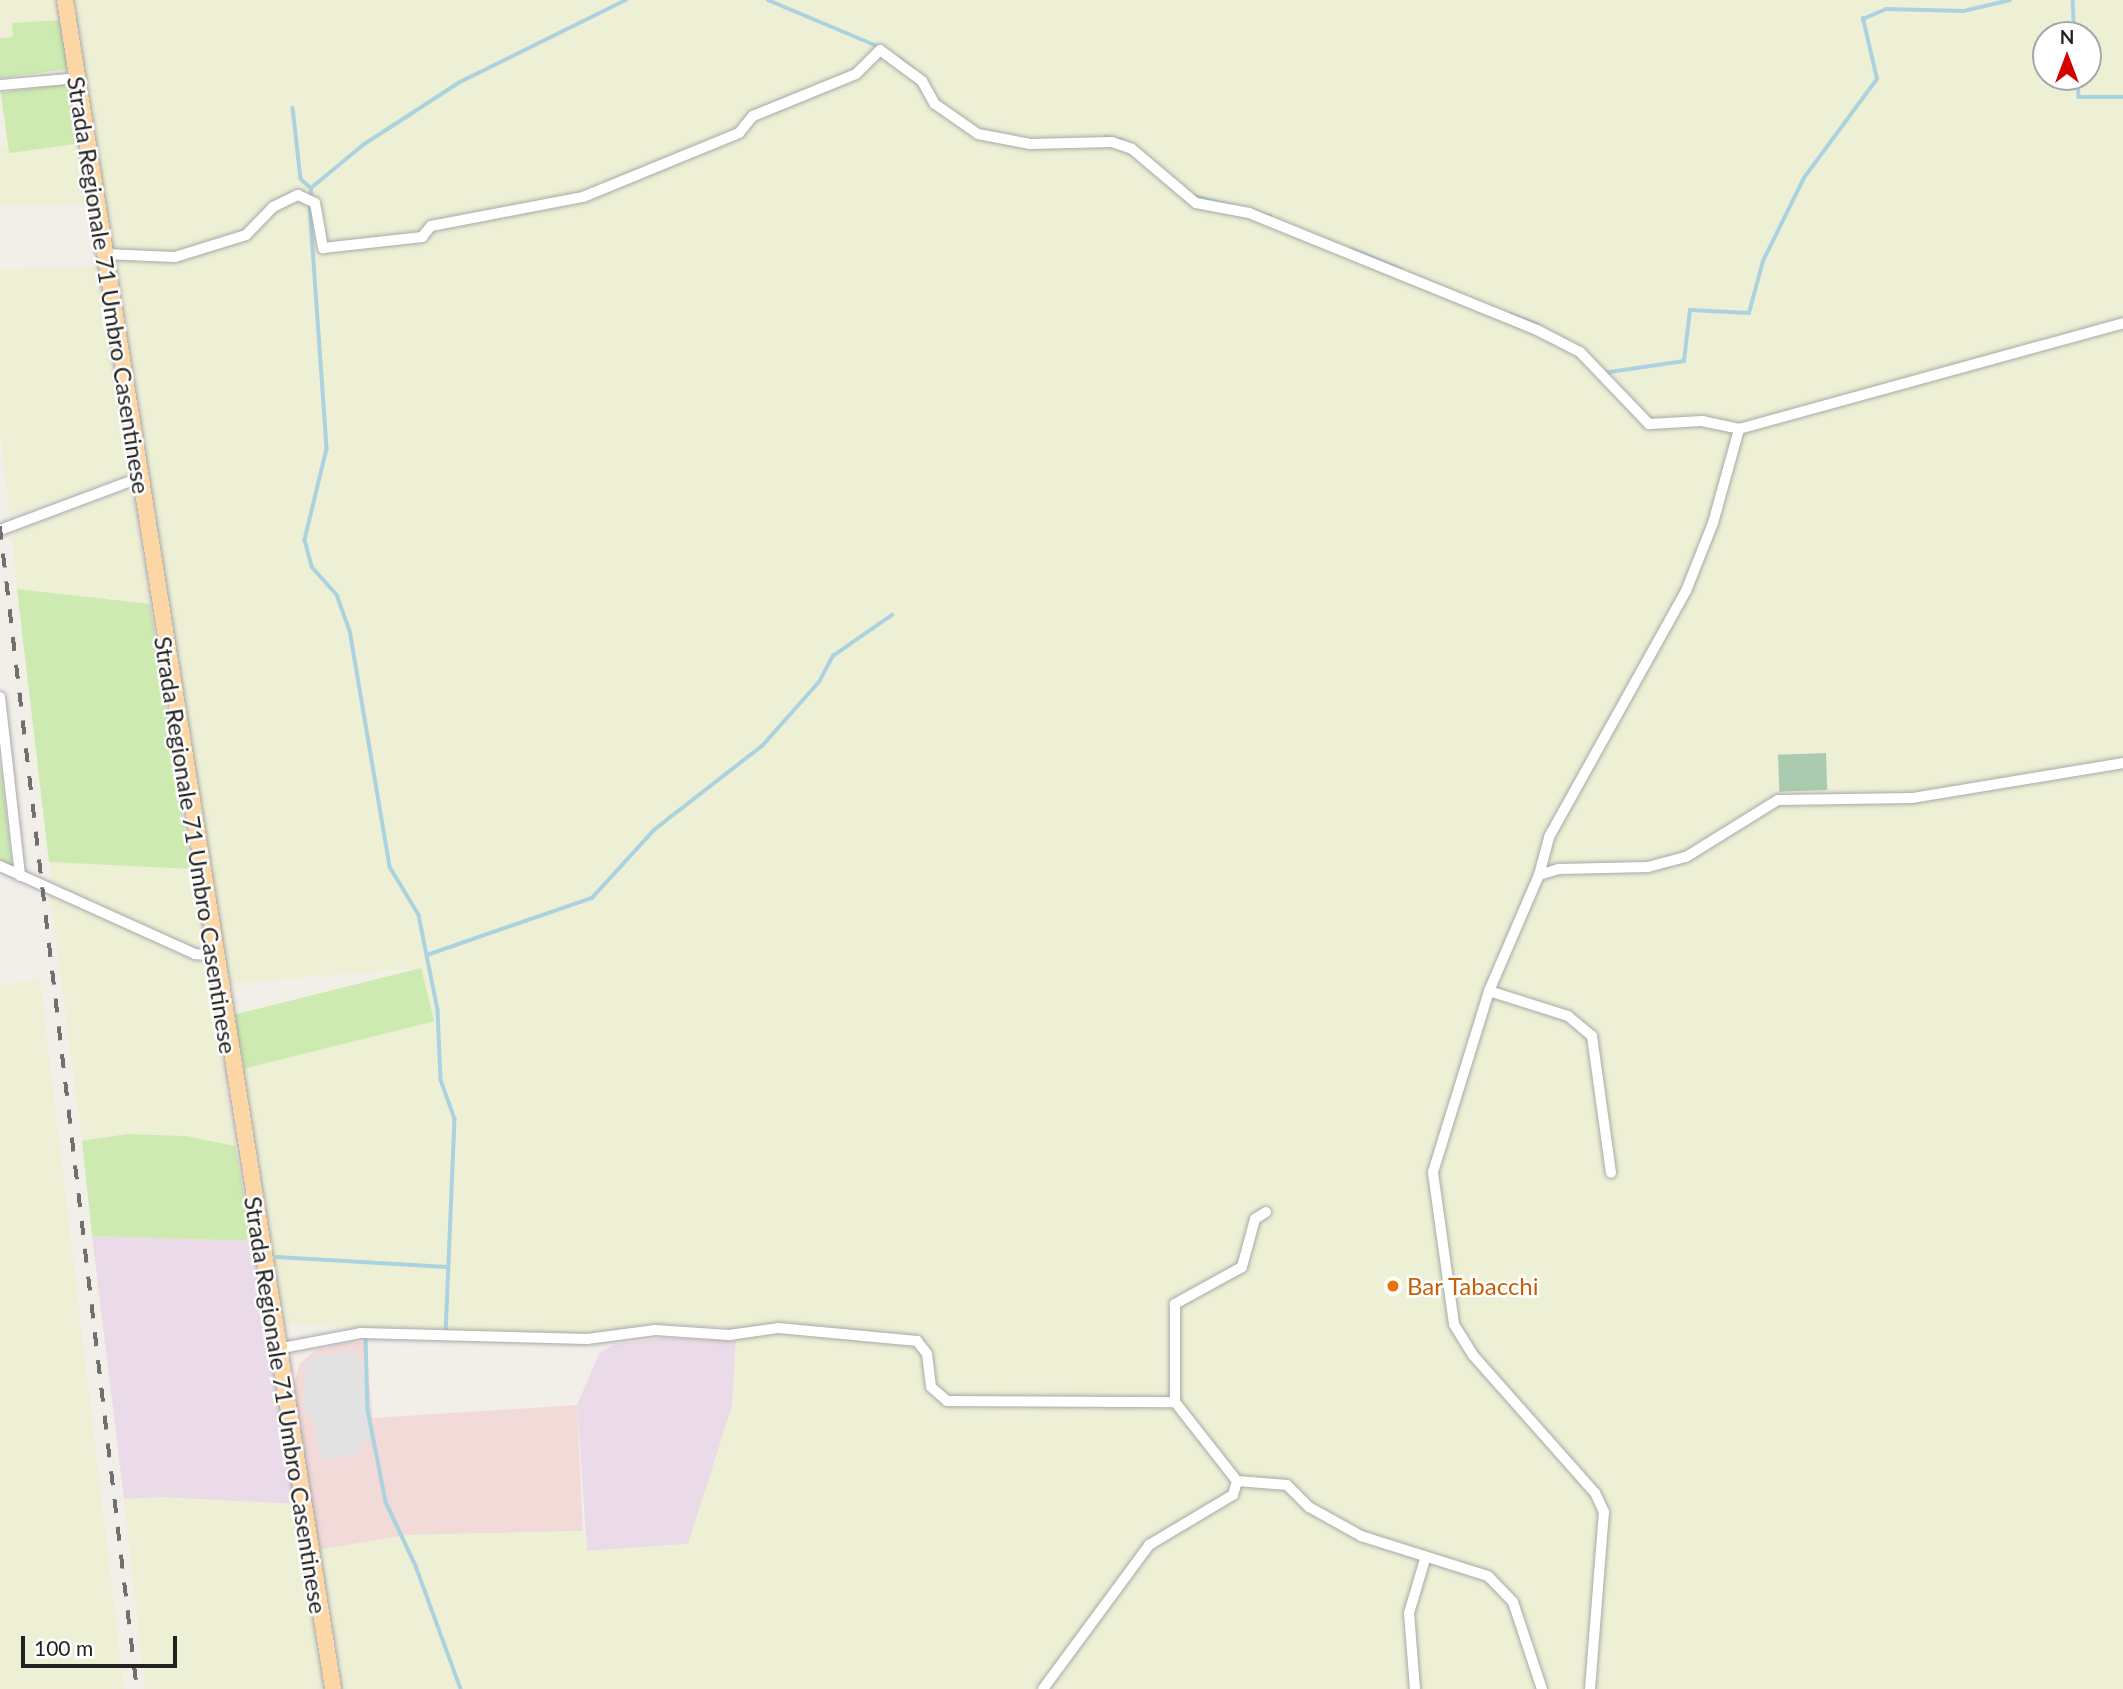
<!DOCTYPE html>
<style>
body{margin:0}
#map{position:relative;width:2123px;height:1689px;overflow:hidden;background:#f2efe9;font-family:Lato,sans-serif}
div>[style]{position:absolute}
[style*='--x']{left:calc(var(--x)*1px);top:calc(var(--y)*1px);width:calc(var(--w)*1px);rotate:calc(var(--a)*1deg)}
.commercial>*{inset:0;background:#f2dad9}
.industrial>*{inset:0;background:#ebdbe8}
.farmland>*{inset:0;background:#eef0d5}
.grass>*{inset:0;background:#cdebb0;transform-origin:0 0}
.cemetery>*{inset:0;background:#aacbaf;transform-origin:0 0}
.parking>*{inset:0;background:#e2e2e2}
.stream>*{height:3.5px;margin:-1.75px;padding:0 1.75px;transform-origin:1.75px;border-radius:1.75px;background:#aad3df}
.roads{filter:drop-shadow(0 0 2px #a9a9a9) drop-shadow(0 0 2px #a9a9a9)}
.minor>*{height:10px;margin:-5px;padding:0 5px;transform-origin:5px;border-radius:5px;background:#fff}
.primary>*{height:16px;margin:-8px;padding:0 8px;transform-origin:8px;border-radius:8px;background:#fcd6a4}
.rail>*{height:3.5px;margin-top:-1.75px;transform-origin:0;background:repeating-linear-gradient(90deg,#707070 0 14px,transparent 0 28px)}
.dots>*{width:19px;height:19px;translate:-50% -50%;box-sizing:border-box;border:4px solid #fff;border-radius:50%}
span{translate:-50% -50%;white-space:nowrap;text-align:center;line-height:1.15;-webkit-text-stroke:5px #fff;paint-order:stroke}
.street-label{font-size:24px;color:#222}
.food-label{font-size:24px;color:#c56008}
.left{translate:0 -50%;text-align:left}
.north{position:absolute;left:2032px;top:21px;width:70px;height:70px;box-sizing:border-box;background:#fff;border:2px solid #a7a7a7;border-radius:50%;rotate:0deg;font-size:19px;font-weight:700;line-height:28px;text-align:center;color:#222}
.north::after{content:'';display:block;margin:auto;width:24px;height:32px;background:#d40000;clip-path:polygon(50% 0,100% 100%,50% 72%,0 100%)}
.scale{position:absolute;left:21px;top:1636px;width:156px;height:32px;box-sizing:border-box;border:4px solid #222;border-top:0;padding-left:9px;font-size:21px;line-height:24px;white-space:nowrap;color:#222;-webkit-text-stroke:5px #fff;paint-order:stroke}
</style>
<div id="map">
<div class="commercial">
<div style="clip-path:polygon(350px 1342px,365px 1342px,373px 1418px,577px 1405px,583px 1531px,407px 1535px,318px 1550px,292px 1389px,300px 1363px,317px 1350px)"></div>
</div>
<div class="industrial">
<div style="clip-path:polygon(92px 1236px,252px 1241px,296px 1504px,124px 1499px)"></div>
<div style="clip-path:polygon(663px 1338px,736px 1341px,732px 1406px,699px 1523px,688px 1544px,587px 1551px,577px 1405px,600px 1352px,616px 1344px)"></div>
</div>
<div class="farmland">
<div style="clip-path:polygon(0 0,57px 0,60px 20px,13px 23px,13px 37px,0 38px)"></div>
<div style="clip-path:polygon(evenodd,73px 0,2123px 0,2123px 1689px,340px 1689px,318px 1550px,407px 1535px,583px 1531px,587px 1551px,688px 1544px,732px 1406px,736px 1341px,728px 1327px,652px 1324px,594px 1336px,441px 1333px,290px 1324px,278px 1312px,235px 1036px,433px 1021px,420px 968px,227px 984px,73px 0,2046px 35px,2088px 35px,2088px 77px,2046px 77px,2046px 35px)"></div>
<div style="clip-path:polygon(78px 143px,88px 204px,0 206px,0 147px)"></div>
<div style="clip-path:polygon(98px 267px,127px 475px,10px 516px,0 432px,0 269px)"></div>
<div style="clip-path:polygon(132px 490px,150px 604px,17px 589px,12px 533px)"></div>
<div style="clip-path:polygon(49px 862px,191px 869px,202px 944px,193px 947px,51px 882px)"></div>
<div style="clip-path:polygon(50px 894px,208px 967px,235px 1146px,186px 1136px,127px 1134px,82px 1141px)"></div>
<div style="clip-path:polygon(40px 979px,124px 1689px,0 1689px,0 985px)"></div>
<div style="clip-path:polygon(162px 1497px,296px 1504px,323px 1689px,145px 1689px,124px 1499px)"></div>
</div>
<div class="grass">
<div style="clip-path:polygon(60px 20px,68px 69px,0 78px,0 38px,13px 37px,12px 23px)"></div>
<div style="left:70px;top:83px;width:61px;height:70px;rotate:82deg"></div>
<div style="clip-path:polygon(17px 589px,150px 604px,191px 869px,49px 862px)"></div>
<div style="clip-path:polygon(0 760px,12px 866px,0 860px)"></div>
<div style="left:421px;top:968px;width:55px;height:195px;rotate:76deg"></div>
<div style="clip-path:polygon(127px 1134px,186px 1136px,235px 1146px,252px 1241px,92px 1236px,82px 1141px)"></div>
</div>
<div class="cemetery">
<div style="left:1826px;top:753px;width:37px;height:48px;rotate:88deg"></div>
</div>
<div class="parking">
<div style="clip-path:polygon(351px 1352px,366px 1365px,374px 1440px,361px 1442px,363px 1453px,321px 1459px,314px 1418px,305px 1413px,305px 1365px,313px 1356px)"></div>
</div>
<div class="stream">
<div style="--x:768;--y:0;--w:124;--a:22.8"></div>
<div style="--x:2073;--y:0;--w:35;--a:87"></div>
<div style="--x:900;--y:59;--w:16;--a:38"></div>
<div style="--x:2078;--y:77;--w:20;--a:87"></div>
<div style="--x:2079;--y:97;--w:44;--a:0"></div>
<div style="--x:293;--y:108;--w:71;--a:83.6"></div>
<div style="--x:301;--y:179;--w:13;--a:42"></div>
<div style="--x:1106;--y:137;--w:16;--a:11"></div>
<div style="--x:1194;--y:196;--w:79;--a:14.7"></div>
<div style="--x:311;--y:197;--w:9;--a:-90"></div>
<div style="--x:311;--y:188;--w:67;--a:-39.6"></div>
<div style="--x:363;--y:145;--w:116;--a:-33"></div>
<div style="--x:460;--y:82;--w:185;--a:-26.3"></div>
<div style="--x:310;--y:205;--w:245;--a:86"></div>
<div style="--x:327;--y:449;--w:94;--a:103.6"></div>
<div style="--x:305;--y:540;--w:28;--a:75"></div>
<div style="--x:312;--y:567;--w:38;--a:48"></div>
<div style="--x:337;--y:595;--w:37;--a:70"></div>
<div style="--x:350;--y:630;--w:240;--a:80.4"></div>
<div style="--x:390;--y:867;--w:56;--a:58.9"></div>
<div style="--x:419;--y:915;--w:97;--a:78.7"></div>
<div style="--x:438;--y:1010;--w:70;--a:87.5"></div>
<div style="--x:441;--y:1080;--w:41;--a:70.3"></div>
<div style="--x:455;--y:1119;--w:215;--a:92.4"></div>
<div style="--x:1352;--y:249;--w:52;--a:22.6"></div>
<div style="--x:1510;--y:314;--w:30;--a:21"></div>
<div style="--x:1603;--y:373;--w:82;--a:-8.4"></div>
<div style="--x:1684;--y:361;--w:51;--a:-83.3"></div>
<div style="--x:1690;--y:310;--w:59;--a:2.9"></div>
<div style="--x:1749;--y:313;--w:54;--a:-74.9"></div>
<div style="--x:1763;--y:261;--w:93;--a:-63.7"></div>
<div style="--x:1804;--y:178;--w:123;--a:-53.6"></div>
<div style="--x:1877;--y:79;--w:62;--a:-103.1"></div>
<div style="--x:1863;--y:19;--w:25;--a:-23"></div>
<div style="--x:1886;--y:9;--w:78;--a:1.5"></div>
<div style="--x:1964;--y:11;--w:47;--a:-13.4"></div>
<div style="--x:427;--y:955;--w:175;--a:-19.1"></div>
<div style="--x:592;--y:898;--w:92;--a:-47.6"></div>
<div style="--x:654;--y:830;--w:138;--a:-37.9"></div>
<div style="--x:763;--y:745;--w:84;--a:-48.4"></div>
<div style="--x:819;--y:682;--w:30;--a:-62"></div>
<div style="--x:833;--y:656;--w:72;--a:-34.8"></div>
<div style="--x:277;--y:1257;--w:170;--a:3.4"></div>
<div style="--x:366;--y:1336;--w:74;--a:88.5"></div>
<div style="--x:368;--y:1410;--w:94;--a:78.9"></div>
<div style="--x:386;--y:1502;--w:71;--a:64.9"></div>
<div style="--x:416;--y:1566;--w:131;--a:69.9"></div>
</div>
<div class="roads">
<div class="minor">
<div style="--x:0;--y:85;--w:78;--a:-5.1"></div>
<div style="--x:104;--y:254;--w:71;--a:2.4"></div>
<div style="--x:175;--y:257;--w:74;--a:-17.2"></div>
<div style="--x:246;--y:235;--w:39;--a:-46"></div>
<div style="--x:273;--y:207;--w:28;--a:-26"></div>
<div style="--x:298;--y:195;--w:19;--a:25"></div>
<div style="--x:315;--y:203;--w:46;--a:79.9"></div>
<div style="--x:323;--y:248;--w:100;--a:-6.3"></div>
<div style="--x:422;--y:237;--w:14;--a:-51"></div>
<div style="--x:431;--y:226;--w:155;--a:-10.8"></div>
<div style="--x:583;--y:197;--w:169;--a:-22.3"></div>
<div style="--x:739;--y:133;--w:22;--a:-51"></div>
<div style="--x:753;--y:116;--w:111;--a:-22.2"></div>
<div style="--x:856;--y:74;--w:34;--a:-45"></div>
<div style="--x:880;--y:50;--w:52;--a:36.4"></div>
<div style="--x:922;--y:81;--w:26;--a:61"></div>
<div style="--x:935;--y:104;--w:52;--a:34.9"></div>
<div style="--x:978;--y:134;--w:53;--a:10.9"></div>
<div style="--x:1030;--y:144;--w:82;--a:-1.4"></div>
<div style="--x:1112;--y:142;--w:21;--a:19"></div>
<div style="--x:1132;--y:149;--w:84;--a:40.2"></div>
<div style="--x:1196;--y:203;--w:54;--a:10.7"></div>
<div style="--x:1249;--y:213;--w:311;--a:22.1"></div>
<div style="--x:1537;--y:330;--w:48;--a:27.1"></div>
<div style="--x:1580;--y:352;--w:100;--a:46.2"></div>
<div style="--x:1649;--y:424;--w:53;--a:-3.2"></div>
<div style="--x:1702;--y:421;--w:38;--a:12"></div>
<div style="--x:1739;--y:429;--w:398;--a:-15.4"></div>
<div style="--x:0;--y:530;--w:148;--a:-20.5"></div>
<div style="--x:0;--y:697;--w:180;--a:83.6"></div>
<div style="--x:0;--y:866;--w:214;--a:24.3"></div>
<div style="--x:195;--y:954;--w:18;--a:6"></div>
<div style="--x:1539;--y:875;--w:39;--a:-75"></div>
<div style="--x:1549;--y:837;--w:282;--a:-60.9"></div>
<div style="--x:1686;--y:591;--w:73;--a:-68.3"></div>
<div style="--x:1713;--y:523;--w:98;--a:-74.5"></div>
<div style="--x:1489;--y:991;--w:83;--a:17.6"></div>
<div style="--x:1568;--y:1016;--w:31;--a:40"></div>
<div style="--x:1592;--y:1036;--w:138;--a:82.1"></div>
<div style="--x:1266;--y:1212;--w:13;--a:148"></div>
<div style="--x:1255;--y:1219;--w:50;--a:105.2"></div>
<div style="--x:1242;--y:1267;--w:77;--a:151.1"></div>
<div style="--x:1175;--y:1304;--w:98;--a:90"></div>
<div style="--x:1175;--y:1402;--w:100;--a:51.9"></div>
<div style="--x:1237;--y:1481;--w:50;--a:4.6"></div>
<div style="--x:1287;--y:1485;--w:31;--a:45"></div>
<div style="--x:1309;--y:1507;--w:60;--a:29.1"></div>
<div style="--x:1361;--y:1536;--w:133;--a:17.5"></div>
<div style="--x:1488;--y:1576;--w:36;--a:46"></div>
<div style="--x:1513;--y:1602;--w:92;--a:71.6"></div>
<div style="--x:277;--y:1349;--w:86;--a:-10.8"></div>
<div style="--x:361;--y:1333;--w:226;--a:1.5"></div>
<div style="--x:587;--y:1339;--w:69;--a:-7.5"></div>
<div style="--x:655;--y:1330;--w:74;--a:3.9"></div>
<div style="--x:729;--y:1335;--w:49;--a:-8.1"></div>
<div style="--x:778;--y:1328;--w:140;--a:5.3"></div>
<div style="--x:917;--y:1341;--w:16;--a:52"></div>
<div style="--x:927;--y:1354;--w:33;--a:83"></div>
<div style="--x:931;--y:1387;--w:21;--a:41"></div>
<div style="--x:947;--y:1401;--w:228;--a:0.3"></div>
<div style="--x:1043;--y:1689;--w:179;--a:-53.6"></div>
<div style="--x:1149;--y:1545;--w:98;--a:-30.8"></div>
<div style="--x:1233;--y:1495;--w:15;--a:-74"></div>
<div style="--x:1415;--y:1689;--w:76;--a:-94.5"></div>
<div style="--x:1409;--y:1613;--w:56;--a:-73.5"></div>
<div style="--x:1590;--y:1689;--w:178;--a:-85.5"></div>
<div style="--x:1604;--y:1512;--w:21;--a:-115"></div>
<div style="--x:1595;--y:1493;--w:184;--a:-131.5"></div>
<div style="--x:1473;--y:1355;--w:36;--a:-122"></div>
<div style="--x:1454;--y:1324;--w:153;--a:-97.9"></div>
<div style="--x:1433;--y:1172;--w:189;--a:-72.8"></div>
<div style="--x:1489;--y:991;--w:126;--a:-66.7"></div>
<div style="--x:1539;--y:875;--w:21;--a:-17"></div>
<div style="--x:1559;--y:869;--w:89;--a:-1.3"></div>
<div style="--x:1648;--y:867;--w:39;--a:-15"></div>
<div style="--x:1686;--y:857;--w:108;--a:-31.8"></div>
<div style="--x:1778;--y:800;--w:134;--a:-0.9"></div>
<div style="--x:1912;--y:798;--w:214;--a:-9.4"></div>
</div>
<div class="primary">
<div style="--x:65;--y:0;--w:1710;--a:80.98"></div>
</div>
</div>
<div class="rail">
<div style="--x:0;--y:526;--w:1171;--a:83.28"></div>
</div>
<div class="dots">
<div style="left:1393px;top:1286px;background:#e8710a"></div>
</div>
<div class="street-label">
<span style="left:109px;top:285px;rotate:81deg">Strada Regionale 71 Umbro Casentinese</span>
<span style="left:196px;top:845px;rotate:81deg">Strada Regionale 71 Umbro Casentinese</span>
<span style="left:286px;top:1405px;rotate:81deg">Strada Regionale 71 Umbro Casentinese</span>
</div>
<div class="food-label">
<span class="left" style="left:1407px;top:1286px">Bar Tabacchi</span>
</div>
<div class="north">N</div>
<div class="scale">100 m</div>
</div>
